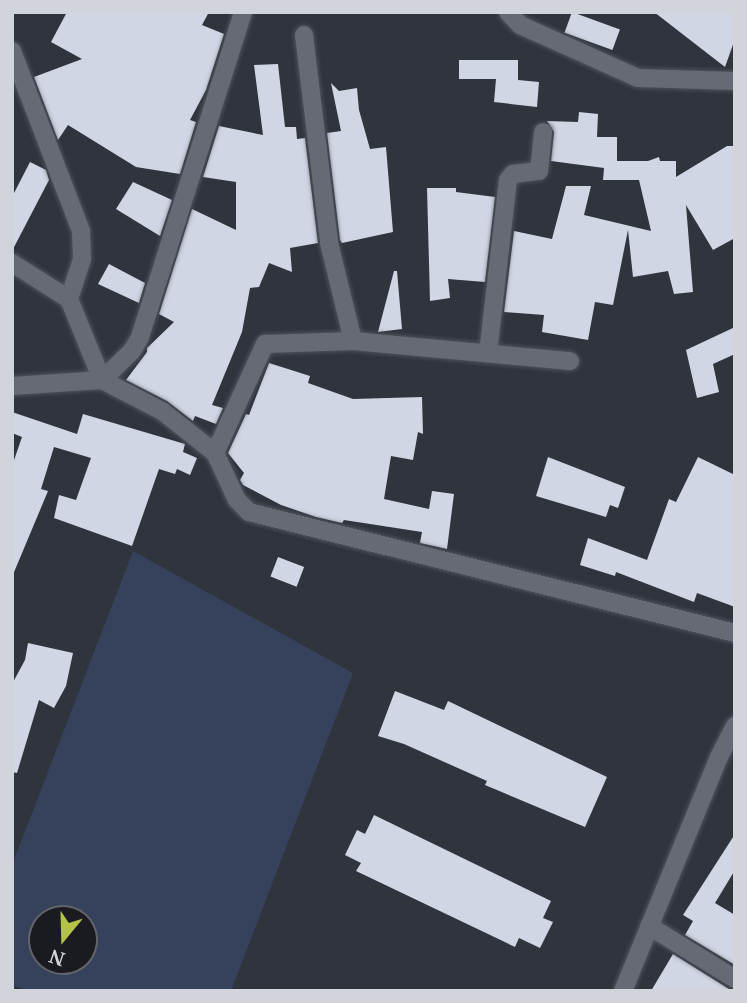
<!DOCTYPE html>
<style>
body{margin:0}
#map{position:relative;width:747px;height:1003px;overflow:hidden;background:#2f343d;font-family:"Noto Serif",serif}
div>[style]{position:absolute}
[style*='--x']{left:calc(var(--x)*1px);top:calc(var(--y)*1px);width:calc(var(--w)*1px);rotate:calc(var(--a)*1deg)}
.green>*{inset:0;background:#36425b}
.building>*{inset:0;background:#d0d6e3;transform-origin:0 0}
.roads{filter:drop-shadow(0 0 2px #4f525b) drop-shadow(0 0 2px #4f525b)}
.street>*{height:18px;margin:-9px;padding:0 9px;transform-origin:9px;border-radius:9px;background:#656a75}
span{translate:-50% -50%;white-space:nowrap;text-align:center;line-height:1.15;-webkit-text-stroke:7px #191b20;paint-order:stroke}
.frame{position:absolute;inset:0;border:14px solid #d1d4db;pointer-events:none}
.north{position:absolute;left:28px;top:905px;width:70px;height:70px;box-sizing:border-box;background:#191b20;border:2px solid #63656b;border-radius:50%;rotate:199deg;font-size:19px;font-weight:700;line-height:28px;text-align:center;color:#d1d4db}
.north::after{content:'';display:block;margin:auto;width:24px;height:32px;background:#b4c24a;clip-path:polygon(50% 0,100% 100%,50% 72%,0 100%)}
</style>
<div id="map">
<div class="green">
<div style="clip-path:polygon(evenodd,133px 551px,353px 673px,231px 991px,29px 991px,12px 985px,12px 865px,133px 551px,42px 919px,84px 919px,84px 961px,42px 961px,42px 919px)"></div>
</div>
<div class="building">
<div style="clip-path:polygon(67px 12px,209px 12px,202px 25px,224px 34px,206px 90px,190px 120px,196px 122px,180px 174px,136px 167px,68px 125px,58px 140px,34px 77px,82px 59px,51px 42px)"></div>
<div style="left:572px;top:12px;width:51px;height:22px;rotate:20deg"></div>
<div style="clip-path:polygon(654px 12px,735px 12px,735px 39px,725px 67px)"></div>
<div style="clip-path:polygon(459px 60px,518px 60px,518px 80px,539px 82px,537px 107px,494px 102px,496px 79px,459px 79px)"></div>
<div style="clip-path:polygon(278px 64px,285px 127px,296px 127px,297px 139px,305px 138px,318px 243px,290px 248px,292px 272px,269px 263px,259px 287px,250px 288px,242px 332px,212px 405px,223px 408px,216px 424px,195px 416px,193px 421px,167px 401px,126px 380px,147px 352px,147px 348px,174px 322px,159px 314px,192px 209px,236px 230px,236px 182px,203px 177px,219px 126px,263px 135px,254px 65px)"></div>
<div style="clip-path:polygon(331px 83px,339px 91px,357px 88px,359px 110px,370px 149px,386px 147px,393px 232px,342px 243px,340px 240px,327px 133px,341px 131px)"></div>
<div style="clip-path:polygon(579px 112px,598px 114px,597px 137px,617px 137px,617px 161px,648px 161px,659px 157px,660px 161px,676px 161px,676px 177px,727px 146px,735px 146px,735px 238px,713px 250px,686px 205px,693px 292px,674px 294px,668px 271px,633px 277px,628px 230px,613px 305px,595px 302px,588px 340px,542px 332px,544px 315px,504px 312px,514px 231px,552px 239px,566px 186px,591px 186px,584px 215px,651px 231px,639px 180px,603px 180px,604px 168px,551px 161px,554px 132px,547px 121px,578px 122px)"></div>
<div style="clip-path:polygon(30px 162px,46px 170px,49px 180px,12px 251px,12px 197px)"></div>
<div style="clip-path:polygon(133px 182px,172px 200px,160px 236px,116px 209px)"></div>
<div style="clip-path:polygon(427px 188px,456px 188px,456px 192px,495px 197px,485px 282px,448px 279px,450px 298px,430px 301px)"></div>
<div style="clip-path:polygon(109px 264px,145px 283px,139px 303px,98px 284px)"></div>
<div style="clip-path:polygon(394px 271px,397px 271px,402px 329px,378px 332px)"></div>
<div style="clip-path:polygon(735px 327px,735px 354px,713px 364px,719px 392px,697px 398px,686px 350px)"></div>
<div style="clip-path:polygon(269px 363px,310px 376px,308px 383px,353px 399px,422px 397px,423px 434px,418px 432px,413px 460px,391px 456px,384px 499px,429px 509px,432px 491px,454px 494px,447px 549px,420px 543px,422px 532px,344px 520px,342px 523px,316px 517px,281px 505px,243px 485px,240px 480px,244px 473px,228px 453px,246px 414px,249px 415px)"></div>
<div style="clip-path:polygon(12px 412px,77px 434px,83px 414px,185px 444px,183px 452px,197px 458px,190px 475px,177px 469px,175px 474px,159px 469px,132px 546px,54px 518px,59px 495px,76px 500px,91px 458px,54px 447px,41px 489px,48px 491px,12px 577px,12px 466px,22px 437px,12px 433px)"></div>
<div style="clip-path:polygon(548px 457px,625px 487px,618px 508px,610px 505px,606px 517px,536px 496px)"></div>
<div style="clip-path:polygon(698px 457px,735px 475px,735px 607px,697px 593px,694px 602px,616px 572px,615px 576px,580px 565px,588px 538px,647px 560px,669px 499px,676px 502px)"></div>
<div style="left:278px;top:557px;width:28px;height:21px;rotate:21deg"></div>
<div style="clip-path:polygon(28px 643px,73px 653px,66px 686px,54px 708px,39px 700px,17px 773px,12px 772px,12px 684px,25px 660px)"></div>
<div style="clip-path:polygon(395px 691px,444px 710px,448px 701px,607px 777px,585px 827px,485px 785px,487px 781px,404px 744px,378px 736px)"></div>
<div style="clip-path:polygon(374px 815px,551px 901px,543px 918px,553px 922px,540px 948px,519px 938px,515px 947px,356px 871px,361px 863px,345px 855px,357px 830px,365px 834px)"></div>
<div style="clip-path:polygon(735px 834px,735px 870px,715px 903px,735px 915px,735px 965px,685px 935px,693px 921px,683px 915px)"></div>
<div style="clip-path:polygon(673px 954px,729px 989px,735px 991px,651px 991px)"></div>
</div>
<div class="roads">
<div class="street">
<div style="--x:508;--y:12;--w:18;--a:47"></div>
<div style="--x:520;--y:25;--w:129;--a:24.2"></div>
<div style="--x:638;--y:78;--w:97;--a:1.8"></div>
<div style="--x:304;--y:35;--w:209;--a:83.1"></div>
<div style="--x:329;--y:243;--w:101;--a:76.2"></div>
<div style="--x:12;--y:51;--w:193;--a:69"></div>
<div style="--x:81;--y:231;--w:28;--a:88"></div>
<div style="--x:82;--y:259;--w:42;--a:108"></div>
<div style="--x:69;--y:299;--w:87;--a:67.8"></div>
<div style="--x:102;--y:380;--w:42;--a:-44"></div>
<div style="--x:132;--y:351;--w:16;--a:-60"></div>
<div style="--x:140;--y:337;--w:341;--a:-72.4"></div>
<div style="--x:12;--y:263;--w:67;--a:32.3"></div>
<div style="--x:488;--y:353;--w:174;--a:-83.4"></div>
<div style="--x:508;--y:180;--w:8;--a:-50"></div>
<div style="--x:513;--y:174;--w:26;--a:-7"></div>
<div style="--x:539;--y:171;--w:39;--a:-84"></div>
<div style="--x:12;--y:386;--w:90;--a:-3.8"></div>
<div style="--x:102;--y:380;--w:68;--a:27.3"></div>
<div style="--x:162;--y:411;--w:68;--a:38.4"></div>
<div style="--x:215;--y:453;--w:52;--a:64.9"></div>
<div style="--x:237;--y:500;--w:17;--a:45"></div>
<div style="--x:249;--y:512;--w:501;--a:13.98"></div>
<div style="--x:215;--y:453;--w:120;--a:-65.4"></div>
<div style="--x:265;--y:344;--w:88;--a:-2"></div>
<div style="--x:353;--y:341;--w:218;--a:5.3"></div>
<div style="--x:649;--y:926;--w:101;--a:31.6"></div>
<div style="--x:623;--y:991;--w:253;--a:-67.7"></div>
<div style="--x:719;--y:757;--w:35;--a:-63"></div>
</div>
</div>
<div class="frame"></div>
<div class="north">N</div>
</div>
